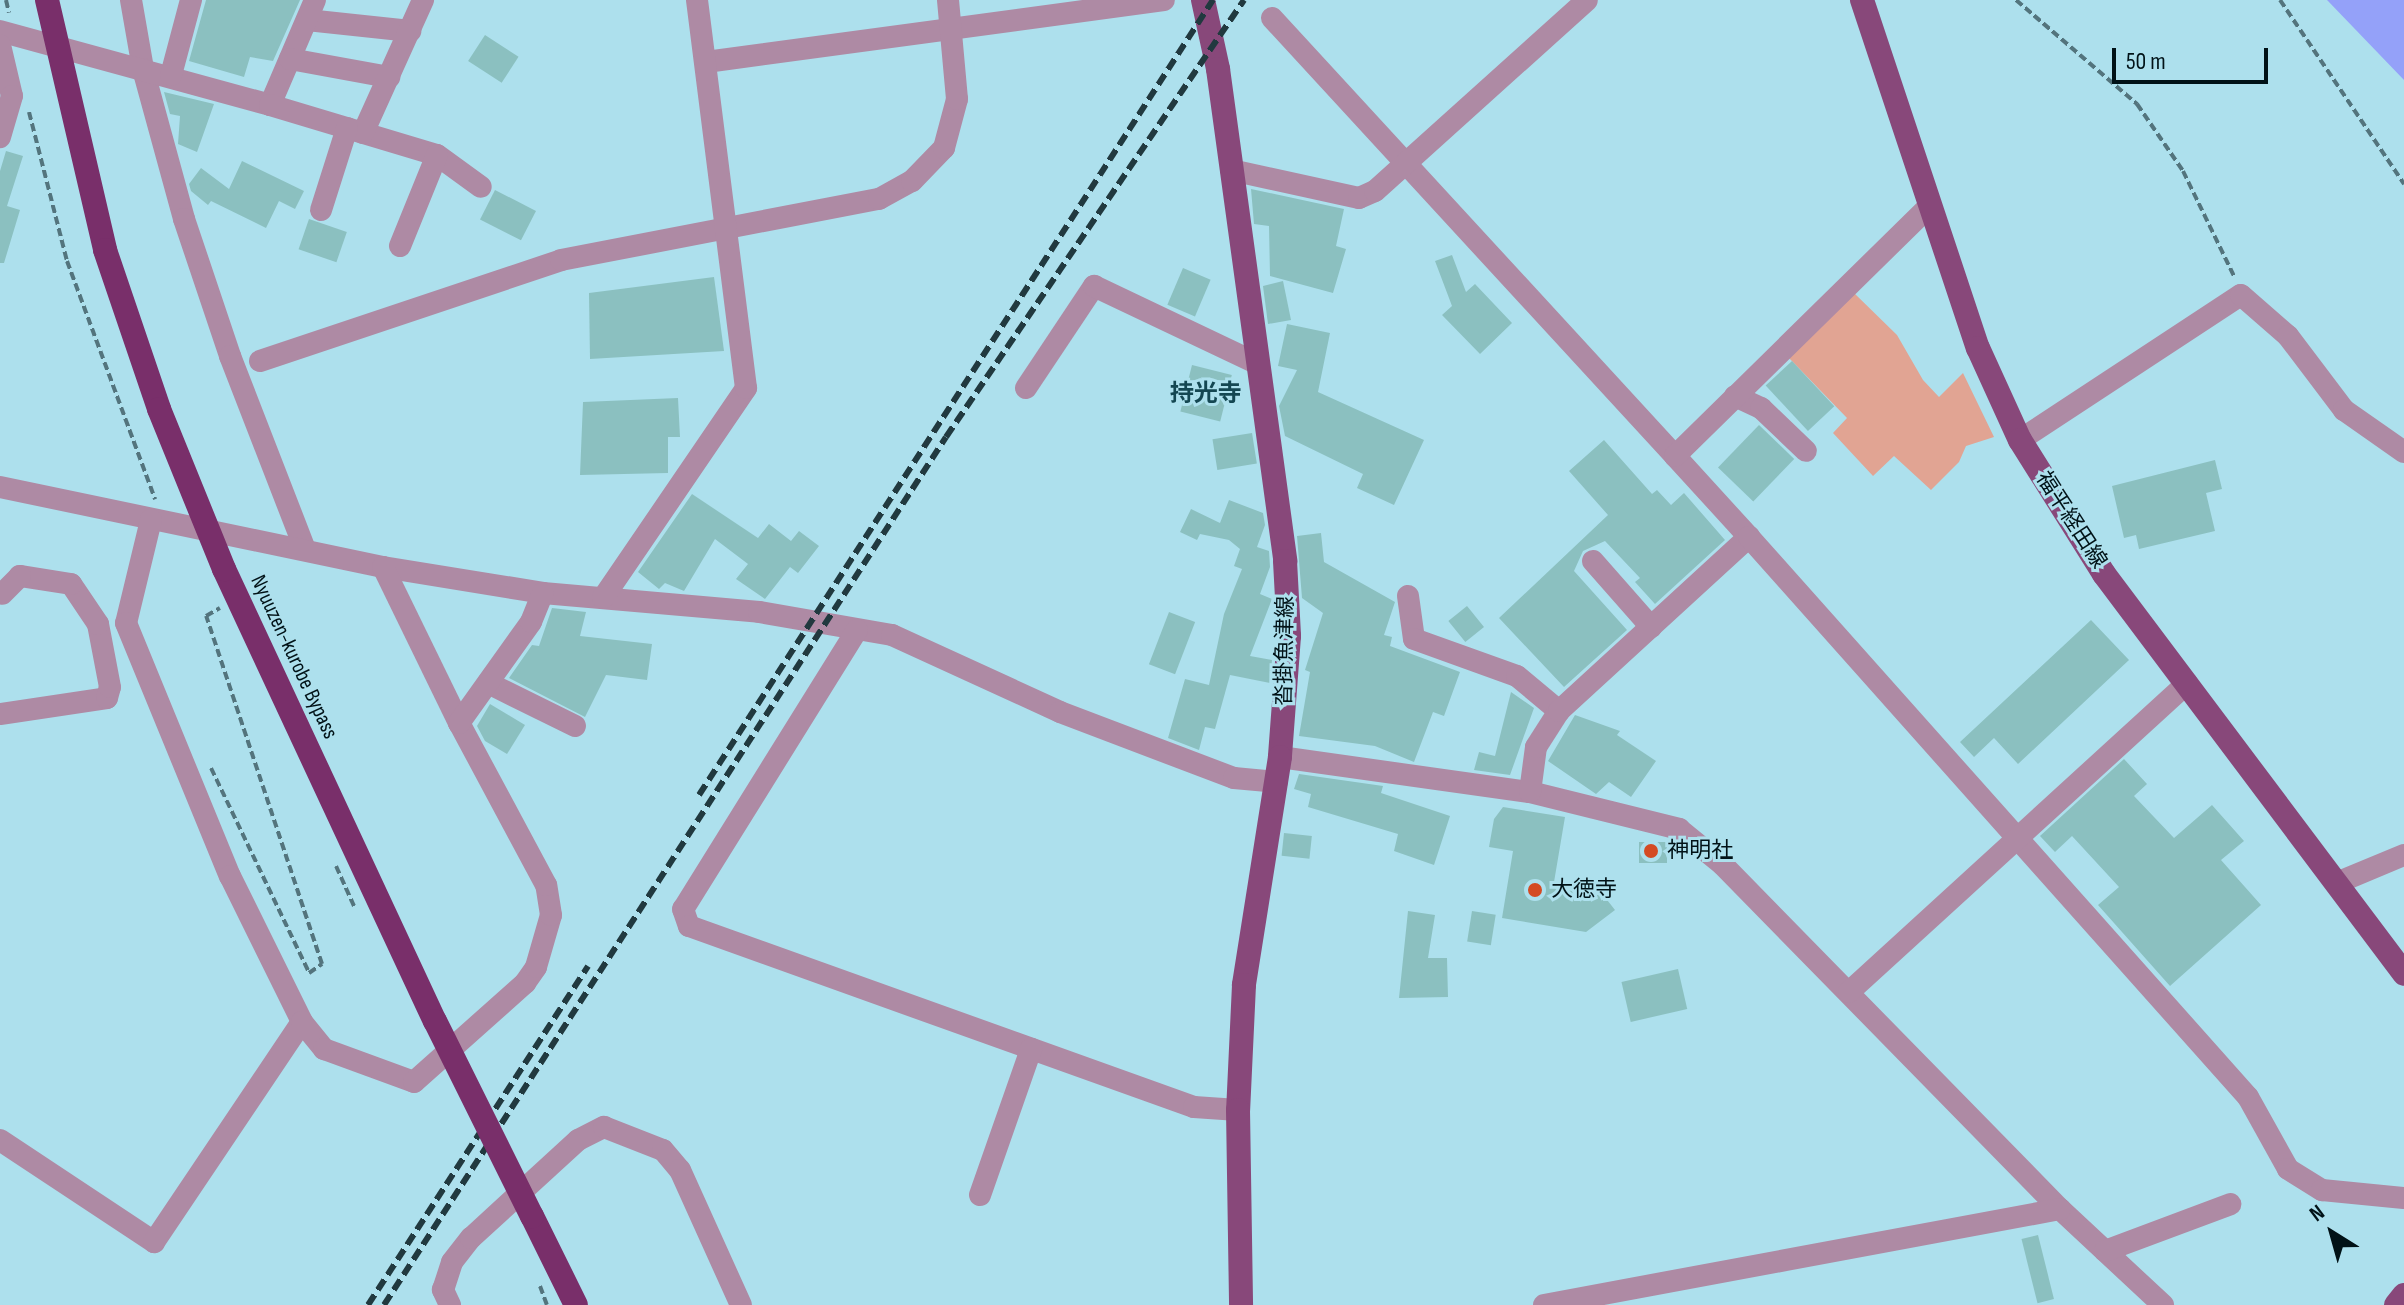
<!DOCTYPE html>
<meta charset="utf-8">
<style>
body{margin:0}
#map{position:relative;width:2404px;height:1305px;overflow:hidden;background:#ade0ed;font-family:"Sofia Sans Condensed","Noto Sans JP",sans-serif}
div>[style]{position:absolute}
[style*='--x']{left:calc(var(--x)*1px);top:calc(var(--y)*1px);width:calc(var(--w)*1px);rotate:calc(var(--a)*1deg)}
.green>*{inset:0;background:#e1a493}
.water>*{inset:0;background:#94a1f9}
.building>*{inset:0;background:#8bc0c0;transform-origin:0 0}
.path>*{height:4px;margin-top:-2px;transform-origin:0;background:repeating-linear-gradient(90deg,#53747d 0 8px,transparent 0 12px)}
.minor>*{height:22px;margin:-11px;padding:0 11px;transform-origin:11px;border-radius:11px;background:#ae8aa4}
.major>*{height:24px;margin:-12px;padding:0 12px;transform-origin:12px;border-radius:12px;background:#88487a}
.highway>*{height:24px;margin:-12px;padding:0 12px;transform-origin:12px;border-radius:12px;background:#792f6a}
.rail>*{height:6px;margin-top:-3px;transform-origin:0;background:repeating-linear-gradient(90deg,#21393f 0 12px,transparent 0 18px)}
.highway-bridge>*{height:24px;margin:-12px;padding:0 12px;transform-origin:12px;border-radius:12px;background:#792f6a}
.dots>*{width:22px;height:22px;translate:-50% -50%;box-sizing:border-box;border:4px solid #ade0ed;border-radius:50%}
span{translate:-50% -50%;white-space:nowrap;text-align:center;line-height:1.15;-webkit-text-stroke:6px #ade0ed;paint-order:stroke}
.street-label{font-size:22px;color:#011217}
.poi-label{font-size:22px;color:#011217}
.left{translate:0 -50%;text-align:left}
.neighbourhood-label{font-size:24px;color:#144752;font-weight:700}
.north{position:absolute;left:2292px;top:1193px;width:80px;height:80px;-webkit-text-stroke:6px #ade0ed;paint-order:stroke;rotate:323deg;font-size:22px;font-weight:700;line-height:32px;text-align:center;color:#011217}
.north::after{content:'';display:block;margin:auto;width:28px;height:36px;background:#011217;clip-path:polygon(50% 0,100% 100%,50% 72%,0 100%)}
.scale{position:absolute;left:2112px;top:48px;width:156px;height:36px;box-sizing:border-box;border:4px solid #011217;border-top:0;padding-left:10px;font-size:24px;line-height:28px;white-space:nowrap;color:#011217;-webkit-text-stroke:6px #ade0ed;paint-order:stroke}
</style>
<div id="map">
<div class="green">
<div style="clip-path:polygon(1853px 292px,1897px 335px,1923px 380px,1939px 397px,1963px 373px,1994px 437px,1966px 446px,1959px 462px,1931px 490px,1894px 456px,1873px 476px,1833px 433px,1847px 418px,1789px 358px)"></div>
</div>
<div class="water">
<div style="clip-path:polygon(2327px 0,2404px 0,2404px 80px,2328px 1px)"></div>
</div>
<div class="building">
<div style="clip-path:polygon(206px 0,300px 0,273px 61px,250px 57px,244px 77px,189px 61px)"></div>
<div style="left:485px;top:35px;width:40px;height:31px;rotate:33deg"></div>
<div style="clip-path:polygon(164px 92px,214px 104px,197px 152px,178px 144px,180px 116px,170px 114px)"></div>
<div style="clip-path:polygon(6px 151px,23px 156px,7px 206px,20px 210px,4px 263px,0 263px,0 171px)"></div>
<div style="clip-path:polygon(242px 161px,304px 191px,295px 209px,279px 201px,266px 228px,211px 201px,208px 205px,191px 191px,189px 184px,201px 168px,229px 189px)"></div>
<div style="clip-path:polygon(1251px 189px,1344px 209px,1336px 246px,1346px 249px,1333px 293px,1270px 276px,1269px 226px,1254px 224px)"></div>
<div style="left:495px;top:190px;width:46px;height:33px;rotate:27deg"></div>
<div style="left:309px;top:219px;width:40px;height:32px;rotate:19deg"></div>
<div style="clip-path:polygon(1452px 255px,1466px 292px,1475px 284px,1512px 323px,1480px 354px,1442px 315px,1452px 306px,1435px 261px)"></div>
<div style="left:1183px;top:268px;width:30px;height:40px;rotate:23deg"></div>
<div style="clip-path:polygon(714px 277px,724px 351px,590px 359px,589px 293px)"></div>
<div style="clip-path:polygon(1283px 281px,1291px 320px,1268px 324px,1263px 286px)"></div>
<div style="clip-path:polygon(1287px 324px,1330px 333px,1318px 392px,1424px 440px,1394px 505px,1357px 488px,1363px 474px,1285px 436px,1279px 406px,1297px 370px,1278px 366px)"></div>
<div style="left:1792px;top:361px;width:62px;height:36px;rotate:47deg"></div>
<div style="left:1192px;top:365px;width:41px;height:48px;rotate:14deg"></div>
<div style="clip-path:polygon(678px 398px,680px 437px,668px 437px,668px 473px,580px 475px,583px 402px)"></div>
<div style="left:1759px;top:425px;width:49px;height:59px;rotate:44deg"></div>
<div style="left:1252px;top:433px;width:31px;height:40px;rotate:81deg"></div>
<div style="clip-path:polygon(1604px 440px,1652px 494px,1657px 490px,1671px 505px,1684px 493px,1725px 540px,1655px 604px,1635px 582px,1640px 578px,1605px 541px,1583px 551px,1574px 571px,1627px 630px,1564px 687px,1499px 618px,1608px 515px,1569px 471px)"></div>
<div style="clip-path:polygon(2215px 460px,2222px 489px,2206px 493px,2215px 531px,2139px 549px,2136px 535px,2124px 538px,2112px 486px)"></div>
<div style="clip-path:polygon(692px 494px,758px 538px,769px 524px,791px 541px,799px 531px,819px 546px,798px 573px,790px 567px,765px 599px,736px 579px,748px 564px,715px 539px,684px 591px,665px 583px,659px 589px,638px 572px)"></div>
<div style="clip-path:polygon(1229px 500px,1263px 513px,1265px 525px,1257px 547px,1269px 551px,1270px 567px,1260px 594px,1272px 599px,1250px 656px,1272px 660px,1270px 683px,1230px 675px,1215px 729px,1205px 727px,1199px 750px,1168px 738px,1185px 679px,1209px 685px,1224px 614px,1242px 569px,1234px 566px,1240px 549px,1229px 540px,1200px 534px,1197px 540px,1180px 532px,1191px 509px,1220px 523px)"></div>
<div style="clip-path:polygon(1321px 533px,1324px 562px,1395px 602px,1384px 635px,1392px 637px,1390px 646px,1460px 672px,1444px 716px,1433px 712px,1414px 762px,1375px 746px,1299px 736px,1310px 672px,1305px 670px,1323px 613px,1302px 598px,1297px 536px)"></div>
<div style="left:1467px;top:606px;width:27px;height:24px;rotate:51deg"></div>
<div style="clip-path:polygon(552px 608px,586px 612px,580px 636px,652px 644px,647px 680px,606px 675px,585px 717px,509px 678px,532px 645px,539px 646px)"></div>
<div style="left:1169px;top:612px;width:28px;height:56px;rotate:21deg"></div>
<div style="clip-path:polygon(2091px 620px,2129px 660px,2018px 764px,1994px 738px,1974px 757px,1960px 742px)"></div>
<div style="clip-path:polygon(1511px 692px,1534px 708px,1510px 775px,1474px 770px,1479px 752px,1495px 756px)"></div>
<div style="clip-path:polygon(490px 704px,525px 725px,507px 754px,485px 741px,477px 726px)"></div>
<div style="clip-path:polygon(1575px 715px,1620px 731px,1617px 735px,1656px 761px,1631px 797px,1609px 782px,1596px 794px,1548px 761px)"></div>
<div style="clip-path:polygon(2124px 759px,2147px 784px,2134px 796px,2174px 838px,2212px 805px,2244px 841px,2221px 860px,2261px 905px,2170px 986px,2098px 905px,2119px 887px,2072px 836px,2055px 852px,2040px 836px)"></div>
<div style="clip-path:polygon(1299px 774px,1383px 786px,1381px 793px,1450px 816px,1434px 865px,1394px 851px,1398px 834px,1308px 807px,1311px 794px,1294px 789px)"></div>
<div style="clip-path:polygon(1503px 807px,1565px 817px,1553px 888px,1604px 896px,1615px 910px,1586px 932px,1502px 918px,1513px 851px,1489px 847px,1494px 819px)"></div>
<div style="left:1284px;top:833px;width:28px;height:23px;rotate:6deg"></div>
<div style="left:1667px;top:842px;width:21px;height:28px;rotate:90deg"></div>
<div style="clip-path:polygon(1408px 911px,1435px 915px,1428px 958px,1447px 958px,1448px 997px,1399px 998px)"></div>
<div style="left:1472px;top:911px;width:24px;height:31px;rotate:9deg"></div>
<div style="left:1678px;top:969px;width:41px;height:58px;rotate:77deg"></div>
<div style="left:2038px;top:1235px;width:66px;height:17px;rotate:76deg"></div>
</div>
<div class="path">
<div style="--x:6;--y:0;--w:13;--a:77"></div>
<div style="--x:2016;--y:0;--w:160;--a:40.7"></div>
<div style="--x:2137;--y:104;--w:81;--a:55.5"></div>
<div style="--x:2183;--y:171;--w:119;--a:64.1"></div>
<div style="--x:2280;--y:0;--w:222;--a:56"></div>
<div style="--x:29;--y:112;--w:154;--a:75.7"></div>
<div style="--x:67;--y:261;--w:254;--a:69.7"></div>
<div style="--x:211;--y:768;--w:227;--a:64.4"></div>
<div style="--x:309;--y:973;--w:16;--a:-35"></div>
<div style="--x:322;--y:964;--w:367;--a:-108.4"></div>
<div style="--x:206;--y:616;--w:16;--a:-30"></div>
<div style="--x:336;--y:866;--w:44;--a:65.8"></div>
<div style="--x:540;--y:1286;--w:20;--a:70"></div>
</div>
<div class="minor">
<div style="--x:131;--y:0;--w:70;--a:80.1"></div>
<div style="--x:143;--y:69;--w:156;--a:74.7"></div>
<div style="--x:184;--y:219;--w:145;--a:71.4"></div>
<div style="--x:230;--y:356;--w:205;--a:68.8"></div>
<div style="--x:1272;--y:18;--w:595;--a:47.38"></div>
<div style="--x:307;--y:20;--w:104;--a:6.1"></div>
<div style="--x:0;--y:31;--w:280;--a:15.3"></div>
<div style="--x:270;--y:105;--w:114;--a:-66.8"></div>
<div style="--x:0;--y:45;--w:52;--a:76.8"></div>
<div style="--x:12;--y:96;--w:43;--a:106.3"></div>
<div style="--x:290;--y:59;--w:101;--a:10.3"></div>
<div style="--x:706;--y:62;--w:462;--a:-7.7"></div>
<div style="--x:171;--y:75;--w:78;--a:-75.1"></div>
<div style="--x:270;--y:105;--w:174;--a:16.7"></div>
<div style="--x:437;--y:155;--w:54;--a:36"></div>
<div style="--x:363;--y:133;--w:146;--a:-65.7"></div>
<div style="--x:1231;--y:170;--w:131;--a:12.3"></div>
<div style="--x:1359;--y:198;--w:17;--a:-24"></div>
<div style="--x:1375;--y:191;--w:285;--a:-42"></div>
<div style="--x:321;--y:210;--w:86;--a:-72.4"></div>
<div style="--x:400;--y:246;--w:98;--a:-67.9"></div>
<div style="--x:260;--y:361;--w:317;--a:-18.5"></div>
<div style="--x:561;--y:260;--w:324;--a:-10.9"></div>
<div style="--x:879;--y:199;--w:38;--a:-29"></div>
<div style="--x:912;--y:181;--w:46;--a:-45.9"></div>
<div style="--x:944;--y:148;--w:51;--a:-75.1"></div>
<div style="--x:957;--y:99;--w:99;--a:-95.2"></div>
<div style="--x:1026;--y:388;--w:123;--a:-56.3"></div>
<div style="--x:1094;--y:286;--w:182;--a:25.4"></div>
<div style="--x:1735;--y:396;--w:29;--a:25"></div>
<div style="--x:1761;--y:408;--w:62;--a:43.7"></div>
<div style="--x:2020;--y:440;--w:264;--a:-33.3"></div>
<div style="--x:2241;--y:295;--w:62;--a:41.1"></div>
<div style="--x:2288;--y:336;--w:93;--a:52.9"></div>
<div style="--x:2344;--y:410;--w:73;--a:35"></div>
<div style="--x:0;--y:487;--w:391;--a:11.8"></div>
<div style="--x:383;--y:567;--w:162;--a:9.2"></div>
<div style="--x:543;--y:593;--w:217;--a:5"></div>
<div style="--x:759;--y:612;--w:135;--a:9.8"></div>
<div style="--x:892;--y:635;--w:185;--a:24.6"></div>
<div style="--x:1060;--y:712;--w:186;--a:20.8"></div>
<div style="--x:1234;--y:778;--w:43;--a:5.3"></div>
<div style="--x:151;--y:520;--w:106;--a:103.6"></div>
<div style="--x:126;--y:623;--w:274;--a:67.7"></div>
<div style="--x:230;--y:876;--w:163;--a:63.7"></div>
<div style="--x:1749;--y:537;--w:110;--a:-132.4"></div>
<div style="--x:1675;--y:456;--w:358;--a:-44.5"></div>
<div style="--x:1593;--y:561;--w:88;--a:48.7"></div>
<div style="--x:383;--y:567;--w:174;--a:64"></div>
<div style="--x:1408;--y:596;--w:43;--a:82.1"></div>
<div style="--x:1414;--y:639;--w:109;--a:19.8"></div>
<div style="--x:1517;--y:676;--w:55;--a:39.8"></div>
<div style="--x:603;--y:598;--w:254;--a:-55.7"></div>
<div style="--x:746;--y:388;--w:391;--a:-97.2"></div>
<div style="--x:857;--y:630;--w:329;--a:121.9"></div>
<div style="--x:683;--y:909;--w:18;--a:71"></div>
<div style="--x:689;--y:926;--w:536;--a:19.72"></div>
<div style="--x:1194;--y:1107;--w:44;--a:3.9"></div>
<div style="--x:488;--y:683;--w:97;--a:26.3"></div>
<div style="--x:0;--y:714;--w:108;--a:-8.5"></div>
<div style="--x:107;--y:698;--w:11;--a:-75"></div>
<div style="--x:110;--y:687;--w:64;--a:-100.8"></div>
<div style="--x:98;--y:624;--w:48;--a:-124"></div>
<div style="--x:71;--y:584;--w:52;--a:-171.1"></div>
<div style="--x:20;--y:576;--w:25;--a:135"></div>
<div style="--x:1280;--y:757;--w:252;--a:8"></div>
<div style="--x:1530;--y:792;--w:154;--a:13.9"></div>
<div style="--x:1679;--y:829;--w:57;--a:39.3"></div>
<div style="--x:1723;--y:865;--w:482;--a:45.6"></div>
<div style="--x:2060;--y:1209;--w:141;--a:43"></div>
<div style="--x:1530;--y:792;--w:45;--a:-82.4"></div>
<div style="--x:1536;--y:747;--w:43;--a:-57.4"></div>
<div style="--x:1559;--y:711;--w:258;--a:-42.5"></div>
<div style="--x:1749;--y:537;--w:750;--a:48.3"></div>
<div style="--x:2248;--y:1097;--w:82;--a:60.9"></div>
<div style="--x:2288;--y:1169;--w:40;--a:32"></div>
<div style="--x:2322;--y:1190;--w:82;--a:5.6"></div>
<div style="--x:2339;--y:882;--w:70;--a:-22.6"></div>
<div style="--x:1849;--y:992;--w:458;--a:-42.4"></div>
<div style="--x:0;--y:1140;--w:185;--a:33.5"></div>
<div style="--x:154;--y:1242;--w:265;--a:-56.1"></div>
<div style="--x:302;--y:1022;--w:35;--a:51"></div>
<div style="--x:324;--y:1049;--w:96;--a:20.1"></div>
<div style="--x:414;--y:1082;--w:149;--a:-41.7"></div>
<div style="--x:525;--y:983;--w:19;--a:-55"></div>
<div style="--x:536;--y:967;--w:54;--a:-73.9"></div>
<div style="--x:551;--y:915;--w:30;--a:-99"></div>
<div style="--x:546;--y:885;--w:184;--a:-118.2"></div>
<div style="--x:459;--y:723;--w:124;--a:-54.5"></div>
<div style="--x:531;--y:622;--w:31;--a:-68"></div>
<div style="--x:980;--y:1195;--w:155;--a:-70.7"></div>
<div style="--x:2105;--y:1251;--w:134;--a:-20.5"></div>
<div style="--x:450;--y:1305;--w:17;--a:-115"></div>
<div style="--x:443;--y:1290;--w:29;--a:-72"></div>
<div style="--x:452;--y:1262;--w:31;--a:-52"></div>
<div style="--x:471;--y:1238;--w:145;--a:-42.5"></div>
<div style="--x:578;--y:1140;--w:29;--a:-27"></div>
<div style="--x:604;--y:1127;--w:63;--a:21.3"></div>
<div style="--x:663;--y:1150;--w:26;--a:50"></div>
<div style="--x:680;--y:1170;--w:148;--a:65.7"></div>
<div style="--x:1544;--y:1305;--w:525;--a:-10.54"></div>
</div>
<div class="major">
<div style="--x:1203;--y:0;--w:71;--a:77.7"></div>
<div style="--x:1218;--y:69;--w:497;--a:82.2"></div>
<div style="--x:1285;--y:561;--w:75;--a:86.9"></div>
<div style="--x:1289;--y:636;--w:121;--a:94.3"></div>
<div style="--x:1280;--y:757;--w:231;--a:99"></div>
<div style="--x:1244;--y:985;--w:125;--a:92.7"></div>
<div style="--x:1238;--y:1110;--w:195;--a:89.1"></div>
<div style="--x:1862;--y:0;--w:367;--a:71.6"></div>
<div style="--x:1978;--y:348;--w:101;--a:65.5"></div>
<div style="--x:2020;--y:440;--w:158;--a:57.9"></div>
<div style="--x:2104;--y:574;--w:500;--a:53.1"></div>
<div style="--x:2396;--y:1305;--w:13;--a:-51"></div>
</div>
<div class="highway">
<div style="--x:224;--y:569;--w:499;--a:65"></div>
<div style="--x:532;--y:1216;--w:99;--a:63.7"></div>
</div>
<div class="rail">
<div style="--x:699;--y:795;--w:947;--a:-57.12"></div>
<div style="--x:368;--y:1305;--w:404;--a:-57"></div>
<div style="--x:384;--y:1305;--w:1034;--a:-57.08"></div>
<div style="--x:946;--y:437;--w:529;--a:-55.71"></div>
</div>
<div class="highway-bridge">
<div style="--x:47;--y:0;--w:257;--a:76.9"></div>
<div style="--x:105;--y:250;--w:168;--a:71.2"></div>
<div style="--x:159;--y:409;--w:173;--a:67.9"></div>
<div style="--x:435;--y:1021;--w:218;--a:63.6"></div>
</div>
<div class="dots">
<div style="left:1651px;top:851px;background:#d44b24"></div>
<div style="left:1535px;top:890px;background:#d44b24"></div>
</div>
<div class="street-label">
<span style="left:2071px;top:520px;rotate:57deg">福平経田線</span>
<span style="left:1285px;top:651px;rotate:-89deg">沓掛魚津線</span>
<span style="left:294px;top:657px;rotate:65deg">Nyuuzen-kurobe Bypass</span>
</div>
<div class="poi-label">
<span class="left" style="left:1667px;top:851px">神明社</span>
<span class="left" style="left:1551px;top:890px">大徳寺</span>
</div>
<div class="neighbourhood-label">
<span style="left:1206px;top:394px">持光寺</span>
</div>
<div class="north">N</div>
<div class="scale">50 m</div>
</div>
